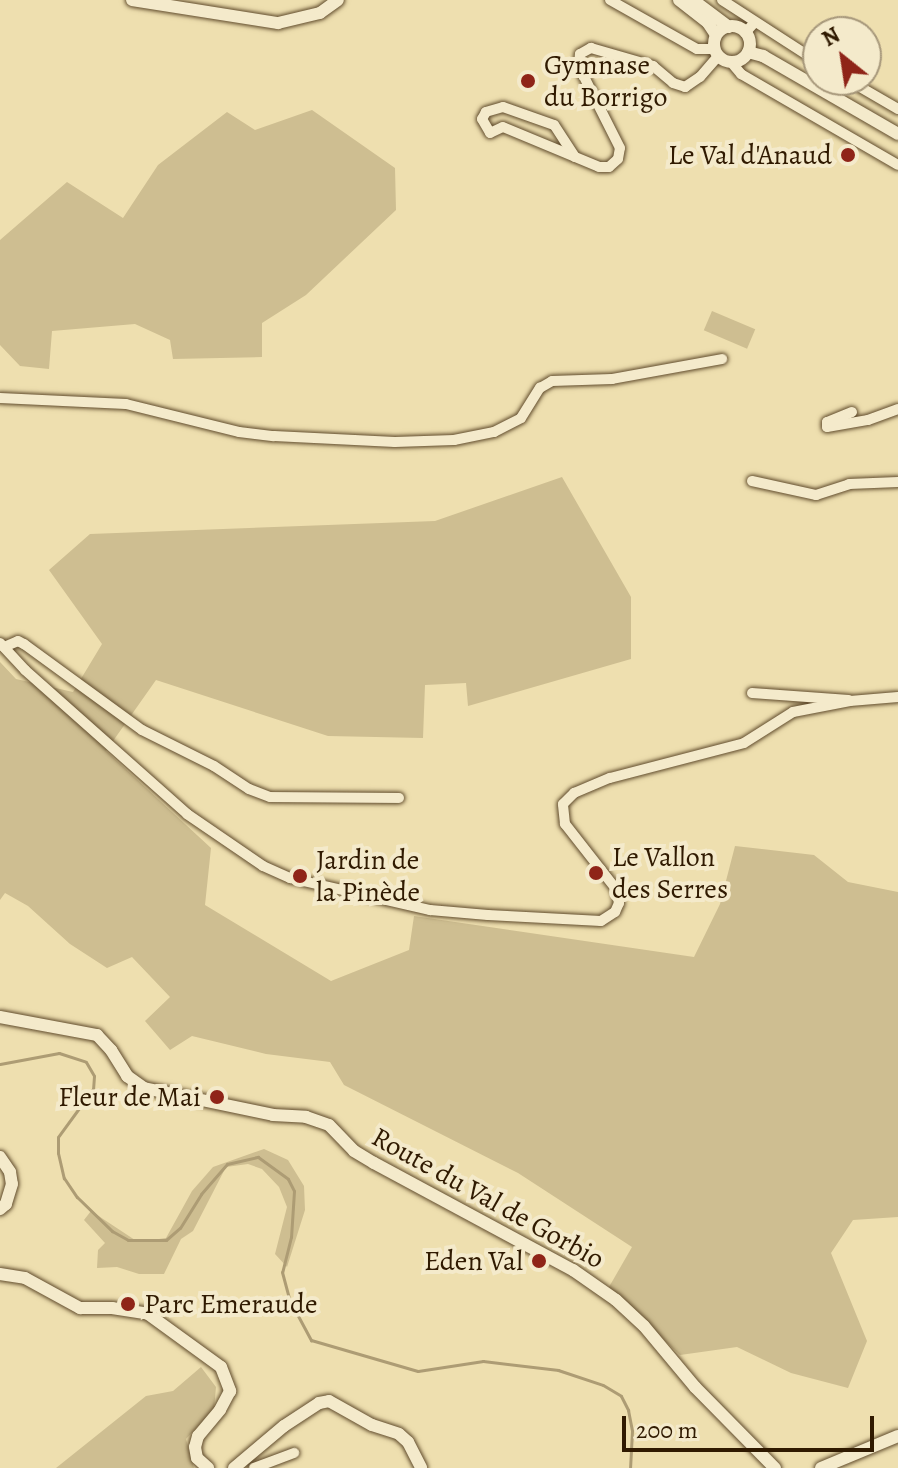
<!DOCTYPE html>
<meta charset="utf-8">
<style>
body{margin:0}
#map{position:relative;width:898px;height:1468px;overflow:hidden;background:#eedfaf;font-family:Alegreya,serif}
div>[style]{position:absolute}
[style*='--x']{left:calc(var(--x)*1px);top:calc(var(--y)*1px);width:calc(var(--w)*1px);rotate:calc(var(--a)*1deg)}
.green>*{inset:0;background:#cebe91;transform-origin:0 0}
.stream>*{height:3px;margin:-1.5px;padding:0 1.5px;transform-origin:1.5px;border-radius:1.5px;background:#ad9c74}
.roads{filter:drop-shadow(0 0 2px #604b2c) drop-shadow(0 0 2px #604b2c)}
.minor>*{height:10px;margin:-5px;padding:0 5px;transform-origin:5px;border-radius:5px;background:#f4eacb}
.tertiary>*{height:12px;margin:-6px;padding:0 6px;transform-origin:6px;border-radius:6px;background:#f4eacb}
.tertiary>.ring{margin:-6px;padding:0;box-sizing:content-box;background:none;border:12px solid #f4eacb;border-radius:50%}
.dots>*{width:22px;height:22px;translate:-50% -50%;box-sizing:border-box;border:4px solid #f4eacb;border-radius:50%}
span{translate:-50% -50%;white-space:nowrap;text-align:center;line-height:1.15;-webkit-text-stroke:8px #f4eacb;paint-order:stroke}
.poi-label{font-size:28px;color:#301a01}
.left{translate:0 -50%;text-align:left}
.right{translate:-100% -50%;text-align:right}
.street-label{font-size:28px;color:#301a01}
.north{position:absolute;left:802px;top:16px;width:80px;height:80px;box-sizing:border-box;background:#f4eacb;border:2px solid #a6977a;border-radius:50%;rotate:330deg;font-size:22px;font-weight:700;line-height:32px;text-align:center;color:#301a01}
.north::after{content:'';display:block;margin:auto;width:28px;height:36px;background:#8f2418;clip-path:polygon(50% 0,100% 100%,50% 72%,0 100%)}
.scale{position:absolute;left:622px;top:1416px;width:252px;height:36px;box-sizing:border-box;border:4px solid #301a01;border-top:0;padding-left:10px;font-size:24px;line-height:28px;white-space:nowrap;color:#301a01;-webkit-text-stroke:6px #f4eacb;paint-order:stroke}
</style>
<div id="map">
<div class="green">
<div style="clip-path:polygon(312px 110px,395px 168px,396px 210px,306px 295px,262px 323px,262px 357px,173px 359px,170px 340px,135px 324px,52px 331px,49px 369px,20px 366px,0 345px,0 240px,67px 182px,123px 218px,158px 165px,227px 112px,255px 130px)"></div>
<div style="left:712px;top:311px;width:47px;height:21px;rotate:23deg"></div>
<div style="clip-path:polygon(562px 477px,631px 597px,631px 659px,468px 706px,466px 683px,425px 685px,423px 738px,328px 736px,156px 680px,106px 751px,211px 848px,205px 905px,331px 981px,409px 950px,414px 916px,694px 957px,720px 904px,735px 846px,814px 855px,848px 882px,898px 892px,898px 1217px,853px 1220px,831px 1253px,867px 1341px,848px 1388px,791px 1373px,737px 1347px,680px 1355px,609px 1287px,632px 1247px,518px 1173px,344px 1085px,330px 1062px,266px 1054px,192px 1036px,170px 1050px,145px 1021px,170px 997px,132px 957px,107px 968px,70px 944px,28px 906px,5px 893px,0 900px,0 662px,16px 679px,73px 692px,102px 644px,49px 570px,90px 534px,435px 521px)"></div>
<div style="clip-path:polygon(264px 1149px,288px 1160px,304px 1186px,305px 1210px,287px 1267px,275px 1254px,287px 1207px,279px 1187px,262px 1169px,248px 1164px,226px 1167px,193px 1231px,181px 1239px,164px 1274px,139px 1274px,117px 1267px,97px 1268px,98px 1250px,105px 1243px,84px 1220px,91px 1211px,138px 1242px,166px 1238px,192px 1191px,213px 1167px)"></div>
<div style="clip-path:polygon(201px 1367px,216px 1387px,214px 1409px,186px 1439px,194px 1468px,56px 1468px,146px 1396px,173px 1391px)"></div>
</div>
<div class="stream">
<div style="--x:0;--y:1064;--w:60;--a:-10.6"></div>
<div style="--x:59;--y:1053;--w:28;--a:18"></div>
<div style="--x:86;--y:1062;--w:16;--a:60"></div>
<div style="--x:94;--y:1076;--w:13;--a:94"></div>
<div style="--x:93;--y:1089;--w:59;--a:126.1"></div>
<div style="--x:58;--y:1137;--w:16;--a:90"></div>
<div style="--x:58;--y:1153;--w:26;--a:77"></div>
<div style="--x:64;--y:1178;--w:23;--a:56"></div>
<div style="--x:77;--y:1197;--w:49;--a:44.2"></div>
<div style="--x:112;--y:1231;--w:18;--a:29"></div>
<div style="--x:128;--y:1240;--w:38;--a:0"></div>
<div style="--x:166;--y:1240;--w:18;--a:-41"></div>
<div style="--x:180;--y:1228;--w:40;--a:-58"></div>
<div style="--x:201;--y:1194;--w:40;--a:-49"></div>
<div style="--x:227;--y:1164;--w:32;--a:-13"></div>
<div style="--x:258;--y:1157;--w:37;--a:36"></div>
<div style="--x:288;--y:1179;--w:13;--a:63"></div>
<div style="--x:294;--y:1191;--w:46;--a:93.7"></div>
<div style="--x:291;--y:1237;--w:36;--a:104"></div>
<div style="--x:282;--y:1272;--w:28;--a:75"></div>
<div style="--x:289;--y:1299;--w:47;--a:61.8"></div>
<div style="--x:311;--y:1340;--w:111;--a:16.2"></div>
<div style="--x:418;--y:1371;--w:66;--a:-8.7"></div>
<div style="--x:483;--y:1361;--w:76;--a:6.8"></div>
<div style="--x:558;--y:1370;--w:47;--a:18.4"></div>
<div style="--x:603;--y:1385;--w:21;--a:31"></div>
<div style="--x:621;--y:1396;--w:16;--a:63"></div>
<div style="--x:628;--y:1410;--w:21;--a:79"></div>
<div style="--x:632;--y:1431;--w:37;--a:93"></div>
</div>
<div class="roads">
<div class="minor">
<div style="--x:610;--y:0;--w:100;--a:29.4"></div>
<div style="--x:697;--y:49;--w:17;--a:0"></div>
<div style="--x:722;--y:0;--w:114;--a:32.9"></div>
<div style="--x:745;--y:33;--w:13;--a:-48"></div>
<div style="--x:731;--y:62;--w:16;--a:50"></div>
<div style="--x:741;--y:74;--w:181;--a:30.1"></div>
<div style="--x:848;--y:80;--w:58;--a:30.1"></div>
<div style="--x:575;--y:157;--w:38;--a:-123"></div>
<div style="--x:554;--y:125;--w:54;--a:-160.6"></div>
<div style="--x:503;--y:107;--w:18;--a:164"></div>
<div style="--x:486;--y:112;--w:8;--a:120"></div>
<div style="--x:482;--y:119;--w:16;--a:60"></div>
<div style="--x:490;--y:133;--w:14;--a:-25"></div>
<div style="--x:503;--y:127;--w:104;--a:22.6"></div>
<div style="--x:599;--y:167;--w:10;--a:0"></div>
<div style="--x:609;--y:167;--w:12;--a:-42"></div>
<div style="--x:618;--y:159;--w:11;--a:-80"></div>
<div style="--x:620;--y:148;--w:91;--a:-116.8"></div>
<div style="--x:579;--y:67;--w:13;--a:-86"></div>
<div style="--x:580;--y:54;--w:13;--a:-29"></div>
<div style="--x:591;--y:48;--w:65;--a:16.2"></div>
<div style="--x:653;--y:66;--w:26;--a:40"></div>
<div style="--x:673;--y:83;--w:13;--a:18"></div>
<div style="--x:685;--y:87;--w:18;--a:-34"></div>
<div style="--x:700;--y:77;--w:28;--a:-49"></div>
<div style="--x:0;--y:398;--w:126;--a:2.7"></div>
<div style="--x:126;--y:404;--w:116;--a:13.9"></div>
<div style="--x:239;--y:432;--w:35;--a:7"></div>
<div style="--x:274;--y:436;--w:121;--a:2.8"></div>
<div style="--x:395;--y:442;--w:59;--a:-1.9"></div>
<div style="--x:454;--y:440;--w:41;--a:-11.3"></div>
<div style="--x:494;--y:432;--w:30;--a:-27"></div>
<div style="--x:521;--y:418;--w:36;--a:-58"></div>
<div style="--x:540;--y:388;--w:14;--a:-30"></div>
<div style="--x:552;--y:381;--w:60;--a:-1.9"></div>
<div style="--x:612;--y:379;--w:112;--a:-10.3"></div>
<div style="--x:852;--y:412;--w:27;--a:158"></div>
<div style="--x:827;--y:422;--w:5;--a:90"></div>
<div style="--x:827;--y:427;--w:42;--a:-9.7"></div>
<div style="--x:868;--y:420;--w:32;--a:-20"></div>
<div style="--x:752;--y:481;--w:66;--a:12.3"></div>
<div style="--x:816;--y:495;--w:35;--a:-18"></div>
<div style="--x:849;--y:484;--w:49;--a:-2.3"></div>
<div style="--x:0;--y:643;--w:37;--a:47"></div>
<div style="--x:25;--y:670;--w:217;--a:41.6"></div>
<div style="--x:187;--y:814;--w:92;--a:34.4"></div>
<div style="--x:263;--y:866;--w:30;--a:24"></div>
<div style="--x:290;--y:878;--w:144;--a:12.9"></div>
<div style="--x:430;--y:910;--w:58;--a:4.9"></div>
<div style="--x:488;--y:915;--w:113;--a:3"></div>
<div style="--x:601;--y:921;--w:17;--a:-33"></div>
<div style="--x:615;--y:912;--w:10;--a:-66"></div>
<div style="--x:619;--y:903;--w:14;--a:-102"></div>
<div style="--x:616;--y:889;--w:83;--a:-128.1"></div>
<div style="--x:565;--y:824;--w:20;--a:-96"></div>
<div style="--x:563;--y:804;--w:16;--a:-45"></div>
<div style="--x:574;--y:793;--w:39;--a:-23"></div>
<div style="--x:610;--y:778;--w:138;--a:-14.6"></div>
<div style="--x:744;--y:743;--w:58;--a:-32.3"></div>
<div style="--x:793;--y:712;--w:58;--a:-10.9"></div>
<div style="--x:850;--y:701;--w:48;--a:-4.8"></div>
<div style="--x:4;--y:647;--w:15;--a:-23"></div>
<div style="--x:18;--y:641;--w:7;--a:27"></div>
<div style="--x:24;--y:644;--w:146;--a:36.1"></div>
<div style="--x:142;--y:730;--w:80;--a:26.6"></div>
<div style="--x:214;--y:766;--w:42;--a:33.3"></div>
<div style="--x:249;--y:789;--w:22;--a:21"></div>
<div style="--x:270;--y:797;--w:129;--a:0.4"></div>
<div style="--x:752;--y:693;--w:97;--a:4.1"></div>
<div style="--x:254;--y:1468;--w:43;--a:-20.6"></div>
</div>
<div class="tertiary">
<div style="--x:132;--y:0;--w:148;--a:9"></div>
<div style="--x:278;--y:23;--w:43;--a:-13.4"></div>
<div style="--x:320;--y:13;--w:22;--a:-36"></div>
<div style="--x:679;--y:0;--w:37;--a:38"></div>
<div style="--x:708;--y:23;--w:14;--a:56"></div>
<div style="--x:693;--y:0;--w:45;--a:36.9"></div>
<div class="ring" style="left:714px;top:26px;width:24px;height:24px"></div>
<div style="--x:748;--y:52;--w:16;--a:15"></div>
<div style="--x:763;--y:56;--w:156;--a:30"></div>
<div style="--x:0;--y:1017;--w:99;--a:10.5"></div>
<div style="--x:97;--y:1035;--w:21;--a:47"></div>
<div style="--x:111;--y:1050;--w:31;--a:58"></div>
<div style="--x:127;--y:1076;--w:21;--a:35"></div>
<div style="--x:144;--y:1088;--w:132;--a:11.8"></div>
<div style="--x:273;--y:1115;--w:33;--a:3"></div>
<div style="--x:306;--y:1117;--w:24;--a:19"></div>
<div style="--x:329;--y:1125;--w:36;--a:46"></div>
<div style="--x:354;--y:1151;--w:23;--a:31"></div>
<div style="--x:374;--y:1163;--w:226;--a:28.3"></div>
<div style="--x:573;--y:1270;--w:52;--a:34.9"></div>
<div style="--x:616;--y:1300;--w:38;--a:43"></div>
<div style="--x:644;--y:1326;--w:80;--a:50.1"></div>
<div style="--x:695;--y:1387;--w:114;--a:45.4"></div>
<div style="--x:0;--y:1157;--w:18;--a:56"></div>
<div style="--x:10;--y:1172;--w:12;--a:81"></div>
<div style="--x:12;--y:1184;--w:21;--a:107"></div>
<div style="--x:6;--y:1204;--w:8;--a:140"></div>
<div style="--x:0;--y:1274;--w:25;--a:9"></div>
<div style="--x:25;--y:1278;--w:63;--a:28.6"></div>
<div style="--x:80;--y:1308;--w:32;--a:0"></div>
<div style="--x:112;--y:1308;--w:36;--a:9"></div>
<div style="--x:148;--y:1314;--w:90;--a:36"></div>
<div style="--x:221;--y:1367;--w:26;--a:69"></div>
<div style="--x:230;--y:1391;--w:21;--a:118"></div>
<div style="--x:220;--y:1410;--w:34;--a:130"></div>
<div style="--x:198;--y:1436;--w:11;--a:105"></div>
<div style="--x:195;--y:1447;--w:11;--a:80"></div>
<div style="--x:197;--y:1458;--w:15;--a:42"></div>
<div style="--x:234;--y:1468;--w:65;--a:-40"></div>
<div style="--x:284;--y:1426;--w:42;--a:-33.3"></div>
<div style="--x:319;--y:1403;--w:10;--a:-11"></div>
<div style="--x:329;--y:1401;--w:49;--a:29.2"></div>
<div style="--x:372;--y:1425;--w:28;--a:18"></div>
<div style="--x:399;--y:1434;--w:12;--a:42"></div>
<div style="--x:408;--y:1442;--w:29;--a:63"></div>
<div style="--x:821;--y:1468;--w:83;--a:-22.6"></div>
</div>
</div>
<div class="dots">
<div style="left:528px;top:81px;background:#8f2418"></div>
<div style="left:848px;top:155px;background:#8f2418"></div>
<div style="left:596px;top:873px;background:#8f2418"></div>
<div style="left:300px;top:876px;background:#8f2418"></div>
<div style="left:217px;top:1097px;background:#8f2418"></div>
<div style="left:539px;top:1261px;background:#8f2418"></div>
<div style="left:128px;top:1304px;background:#8f2418"></div>
</div>
<div class="poi-label">
<span class="left" style="left:544px;top:81px">Gymnase<br>du Borrigo</span>
<span class="right" style="left:832px;top:155px">Le Val d'Anaud</span>
<span class="left" style="left:612px;top:873px">Le Vallon<br>des Serres</span>
<span class="left" style="left:316px;top:876px">Jardin de<br>la Pinède</span>
<span class="right" style="left:201px;top:1097px">Fleur de Mai</span>
<span class="right" style="left:523px;top:1261px">Eden Val</span>
<span class="left" style="left:144px;top:1304px">Parc Emeraude</span>
</div>
<div class="street-label">
<span style="left:488px;top:1198px;rotate:29deg">Route du Val de Gorbio</span>
</div>
<div class="north">N</div>
<div class="scale">200 m</div>
</div>
